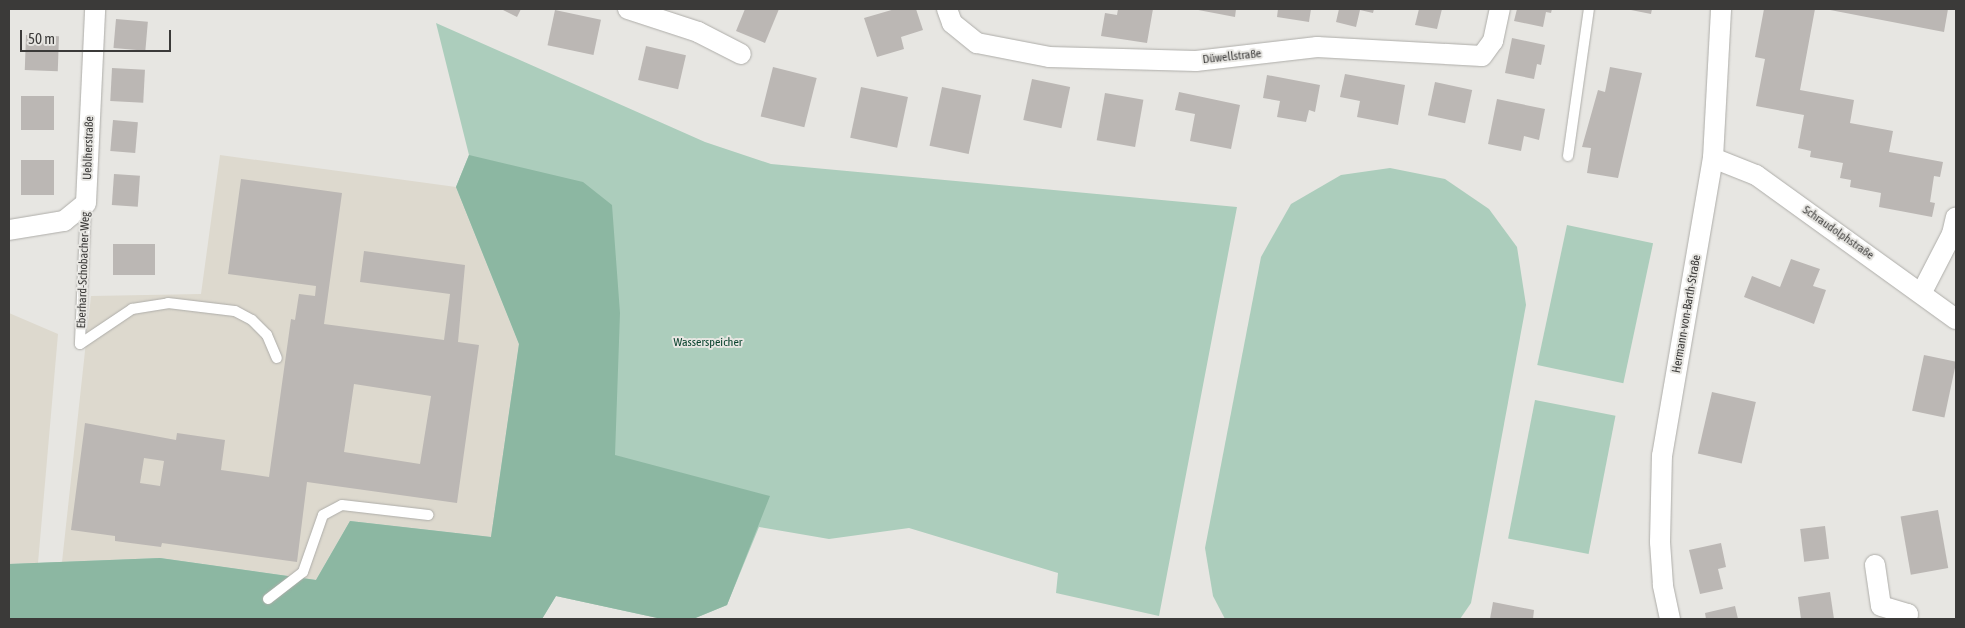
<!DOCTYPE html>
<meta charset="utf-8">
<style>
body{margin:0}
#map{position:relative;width:1965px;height:628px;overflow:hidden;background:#e7e6e2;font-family:"Asap Condensed",sans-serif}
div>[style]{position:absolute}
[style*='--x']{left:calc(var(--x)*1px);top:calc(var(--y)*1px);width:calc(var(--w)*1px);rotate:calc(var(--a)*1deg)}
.built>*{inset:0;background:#ddd9ce}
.green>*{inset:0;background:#accdbc;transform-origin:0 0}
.forest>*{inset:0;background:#8cb7a2}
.building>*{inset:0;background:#bbb7b4;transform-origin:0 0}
.roads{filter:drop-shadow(0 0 1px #aeada9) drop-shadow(0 0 1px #aeada9)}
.lane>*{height:10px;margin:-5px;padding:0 5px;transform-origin:5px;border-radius:5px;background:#fff}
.street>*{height:20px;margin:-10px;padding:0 10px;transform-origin:10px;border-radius:10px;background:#fff}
span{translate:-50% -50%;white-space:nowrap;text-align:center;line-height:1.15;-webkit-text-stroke:4px #e7e6e2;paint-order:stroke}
.street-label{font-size:12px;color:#3b3a39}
.park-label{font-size:12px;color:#09432e}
.frame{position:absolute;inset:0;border:10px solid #3b3a39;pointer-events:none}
.scale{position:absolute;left:20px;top:30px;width:151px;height:22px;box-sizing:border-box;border:2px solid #3b3a39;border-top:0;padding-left:6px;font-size:15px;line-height:18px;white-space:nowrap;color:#3b3a39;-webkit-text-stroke:4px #e7e6e2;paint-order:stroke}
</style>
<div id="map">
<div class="built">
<div style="clip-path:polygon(220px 155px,456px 187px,519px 344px,491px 537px,350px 521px,316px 580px,160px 558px,62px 562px,91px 296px,201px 294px)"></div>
<div style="clip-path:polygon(9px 313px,58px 334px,38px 563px,9px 564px)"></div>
</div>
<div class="green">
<div style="clip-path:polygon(436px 23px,705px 142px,771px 164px,1237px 207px,1159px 616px,1056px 593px,1058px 573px,909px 528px,829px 539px,759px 527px,727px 605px,693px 619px,662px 619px,556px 596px,542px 619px,9px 619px,9px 564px,160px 558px,316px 580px,350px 521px,491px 537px,519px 344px,456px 187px,469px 155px)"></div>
<div style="clip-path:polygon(1390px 168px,1445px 179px,1489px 209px,1517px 247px,1526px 305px,1471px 603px,1460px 619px,1225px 619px,1213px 596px,1205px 548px,1261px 257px,1291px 204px,1341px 175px)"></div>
<div style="left:1567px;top:225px;width:88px;height:143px;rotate:12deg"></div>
<div style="left:1535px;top:400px;width:82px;height:141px;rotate:11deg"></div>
</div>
<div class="forest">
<div style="clip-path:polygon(469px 155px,583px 182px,612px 205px,620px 313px,615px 455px,770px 496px,727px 605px,693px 619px,662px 619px,556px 596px,542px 619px,9px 619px,9px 564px,160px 558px,316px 580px,350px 521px,491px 537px,519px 344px,456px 187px)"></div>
</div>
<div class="building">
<div style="clip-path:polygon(501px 9px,521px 9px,517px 17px)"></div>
<div style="clip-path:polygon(745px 9px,779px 9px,765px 43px,736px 31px)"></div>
<div style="clip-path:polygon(895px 9px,916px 9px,923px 30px,901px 37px,904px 49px,877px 57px,864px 18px)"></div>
<div style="clip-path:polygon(1118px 9px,1153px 9px,1147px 43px,1101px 36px,1105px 13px,1117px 15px)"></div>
<div style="clip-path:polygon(1193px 9px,1236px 9px,1235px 17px)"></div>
<div style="clip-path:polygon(1278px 9px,1311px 9px,1309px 22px,1277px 17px)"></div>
<div style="clip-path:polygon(1339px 9px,1374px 9px,1373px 13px,1360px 10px,1356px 27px,1336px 22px)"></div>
<div style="clip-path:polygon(1419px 9px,1442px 9px,1437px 29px,1415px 25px)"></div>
<div style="clip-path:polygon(1517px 9px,1552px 9px,1551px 13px,1546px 12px,1543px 27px,1514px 21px)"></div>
<div style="clip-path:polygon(1626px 9px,1652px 9px,1651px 14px)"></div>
<div style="clip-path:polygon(1764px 9px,1815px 9px,1800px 90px,1854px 100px,1850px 123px,1893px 131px,1889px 152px,1943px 162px,1940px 177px,1934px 176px,1930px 202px,1935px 203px,1932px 217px,1879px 207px,1881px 193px,1850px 187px,1851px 180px,1840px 178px,1843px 163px,1810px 157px,1811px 151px,1798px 148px,1804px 115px,1756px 106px,1765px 59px,1755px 57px)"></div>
<div style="clip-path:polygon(1825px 9px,1948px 9px,1944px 32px)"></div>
<div style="left:555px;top:10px;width:47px;height:36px;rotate:12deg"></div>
<div style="left:116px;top:19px;width:32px;height:29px;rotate:5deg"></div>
<div style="left:26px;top:35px;width:33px;height:35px;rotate:2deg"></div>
<div style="clip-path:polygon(1512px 38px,1545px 45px,1541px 65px,1537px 64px,1534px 79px,1505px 73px)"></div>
<div style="left:646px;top:46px;width:41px;height:35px;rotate:13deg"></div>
<div style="left:773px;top:67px;width:45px;height:51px;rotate:14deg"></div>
<div style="clip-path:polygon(1610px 67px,1642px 73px,1618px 178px,1587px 173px,1591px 148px,1582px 147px,1598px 90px,1605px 92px)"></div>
<div style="left:112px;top:68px;width:33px;height:33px;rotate:3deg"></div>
<div style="clip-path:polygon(1345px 74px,1405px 85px,1398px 125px,1357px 117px,1360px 101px,1340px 97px)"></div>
<div style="clip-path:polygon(1267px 75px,1320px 85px,1315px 112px,1309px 110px,1306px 122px,1277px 117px,1280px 101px,1263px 98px)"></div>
<div style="left:1032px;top:79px;width:39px;height:42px;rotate:12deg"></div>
<div style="left:1435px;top:82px;width:38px;height:34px;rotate:12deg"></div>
<div style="left:861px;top:87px;width:48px;height:52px;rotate:12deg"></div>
<div style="left:942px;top:87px;width:40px;height:60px;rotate:12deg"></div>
<div style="clip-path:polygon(1179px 92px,1240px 105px,1231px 149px,1190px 141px,1195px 114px,1175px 110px)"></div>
<div style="left:1105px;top:93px;width:39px;height:48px;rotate:10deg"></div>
<div style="left:21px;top:96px;width:33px;height:34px"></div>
<div style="clip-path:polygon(1497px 99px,1545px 109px,1539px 140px,1524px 136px,1521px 151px,1488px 144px)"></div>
<div style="left:113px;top:120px;width:25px;height:31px;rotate:5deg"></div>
<div style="left:21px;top:160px;width:33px;height:35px"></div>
<div style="left:114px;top:174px;width:26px;height:31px;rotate:4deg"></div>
<div style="clip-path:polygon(evenodd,241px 179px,342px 193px,324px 324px,444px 340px,450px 294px,360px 282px,364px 251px,465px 265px,458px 342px,479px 345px,457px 503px,307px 482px,297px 562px,162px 543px,161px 547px,115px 541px,115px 536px,71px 530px,85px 423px,176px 440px,177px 433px,225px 440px,221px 470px,269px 477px,291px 319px,295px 320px,299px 294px,315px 296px,316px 286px,228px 274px,241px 179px,354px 384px,431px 396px,420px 464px,344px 452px,354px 384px,241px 179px,144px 458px,164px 461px,160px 486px,140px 483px,144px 458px)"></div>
<div style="left:113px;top:244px;width:42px;height:31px"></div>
<div style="clip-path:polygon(1791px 259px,1820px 269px,1813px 286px,1826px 290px,1814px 324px,1744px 297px,1752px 276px,1780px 287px)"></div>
<div style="left:1924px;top:355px;width:33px;height:57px;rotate:12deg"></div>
<div style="left:1712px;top:392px;width:45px;height:63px;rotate:13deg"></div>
<div style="left:1938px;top:510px;width:59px;height:38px;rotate:80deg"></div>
<div style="left:1825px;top:526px;width:33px;height:25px;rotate:83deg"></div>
<div style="clip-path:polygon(1721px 543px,1726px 567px,1718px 569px,1723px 589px,1700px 594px,1689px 550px)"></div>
<div style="clip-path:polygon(1830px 592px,1834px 619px,1801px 619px,1798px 597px)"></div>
<div style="clip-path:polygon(1493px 602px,1534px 610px,1533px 619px,1490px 619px)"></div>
<div style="clip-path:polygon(1735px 606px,1738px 619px,1706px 619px,1705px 613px)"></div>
</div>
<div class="roads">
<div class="lane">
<div style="--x:1568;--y:156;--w:148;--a:-81.9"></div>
<div style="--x:86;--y:204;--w:140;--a:92.5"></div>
<div style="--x:80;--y:344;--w:63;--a:-33.9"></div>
<div style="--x:132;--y:309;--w:36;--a:-9"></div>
<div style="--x:168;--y:303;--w:67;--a:6.8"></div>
<div style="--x:235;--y:311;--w:19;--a:28"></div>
<div style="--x:252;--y:320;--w:21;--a:45"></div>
<div style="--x:267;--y:335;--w:25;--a:67"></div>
<div style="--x:268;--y:599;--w:44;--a:-37.6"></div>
<div style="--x:303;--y:572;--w:60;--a:-70.7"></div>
<div style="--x:323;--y:515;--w:21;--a:-28"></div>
<div style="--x:342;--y:505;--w:87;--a:6.6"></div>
</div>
<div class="street">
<div style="--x:628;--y:9;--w:74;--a:18.2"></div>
<div style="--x:698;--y:32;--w:48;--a:27.1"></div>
<div style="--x:947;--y:9;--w:15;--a:70"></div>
<div style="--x:952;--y:23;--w:32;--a:39"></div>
<div style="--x:977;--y:43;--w:73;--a:11"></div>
<div style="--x:1049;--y:57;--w:147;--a:1.6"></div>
<div style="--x:1196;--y:61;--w:122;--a:-6.6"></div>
<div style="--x:1317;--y:47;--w:165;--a:3.1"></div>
<div style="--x:1482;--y:56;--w:19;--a:-54"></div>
<div style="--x:1493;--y:41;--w:33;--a:-78"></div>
<div style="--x:1713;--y:158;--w:46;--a:21.6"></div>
<div style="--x:1756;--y:175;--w:246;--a:35.8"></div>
<div style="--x:9;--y:230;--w:56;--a:-9.3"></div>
<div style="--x:64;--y:221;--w:28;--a:-39"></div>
<div style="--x:86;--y:203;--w:194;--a:-87.3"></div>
<div style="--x:1922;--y:292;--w:65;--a:-62.7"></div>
<div style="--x:1952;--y:234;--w:17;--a:-77"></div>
<div style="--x:1875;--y:565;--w:41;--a:81.7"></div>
<div style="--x:1881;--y:606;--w:28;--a:17"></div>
<div style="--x:1908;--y:614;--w:5;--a:101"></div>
<div style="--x:1670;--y:619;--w:35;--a:-102"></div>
<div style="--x:1663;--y:585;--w:43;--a:-94"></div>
<div style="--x:1660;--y:542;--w:86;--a:-88.7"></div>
<div style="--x:1662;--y:456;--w:302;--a:-80.3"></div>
<div style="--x:1713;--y:158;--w:149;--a:-86.9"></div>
</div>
</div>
<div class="street-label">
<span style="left:1232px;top:57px;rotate:-6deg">Düwellstraße</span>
<span style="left:89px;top:148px;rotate:-88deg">Ueblherstraße</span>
<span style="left:1838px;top:233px;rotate:35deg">Schraudolphstraße</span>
<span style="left:84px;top:270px;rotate:-88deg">Eberhard-Schobacher-Weg</span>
<span style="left:1687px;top:314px;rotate:-80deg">Hermann-von-Barth-Straße</span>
</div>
<div class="park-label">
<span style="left:708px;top:343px">Wasserspeicher</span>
</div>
<div class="frame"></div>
<div class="scale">50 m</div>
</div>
